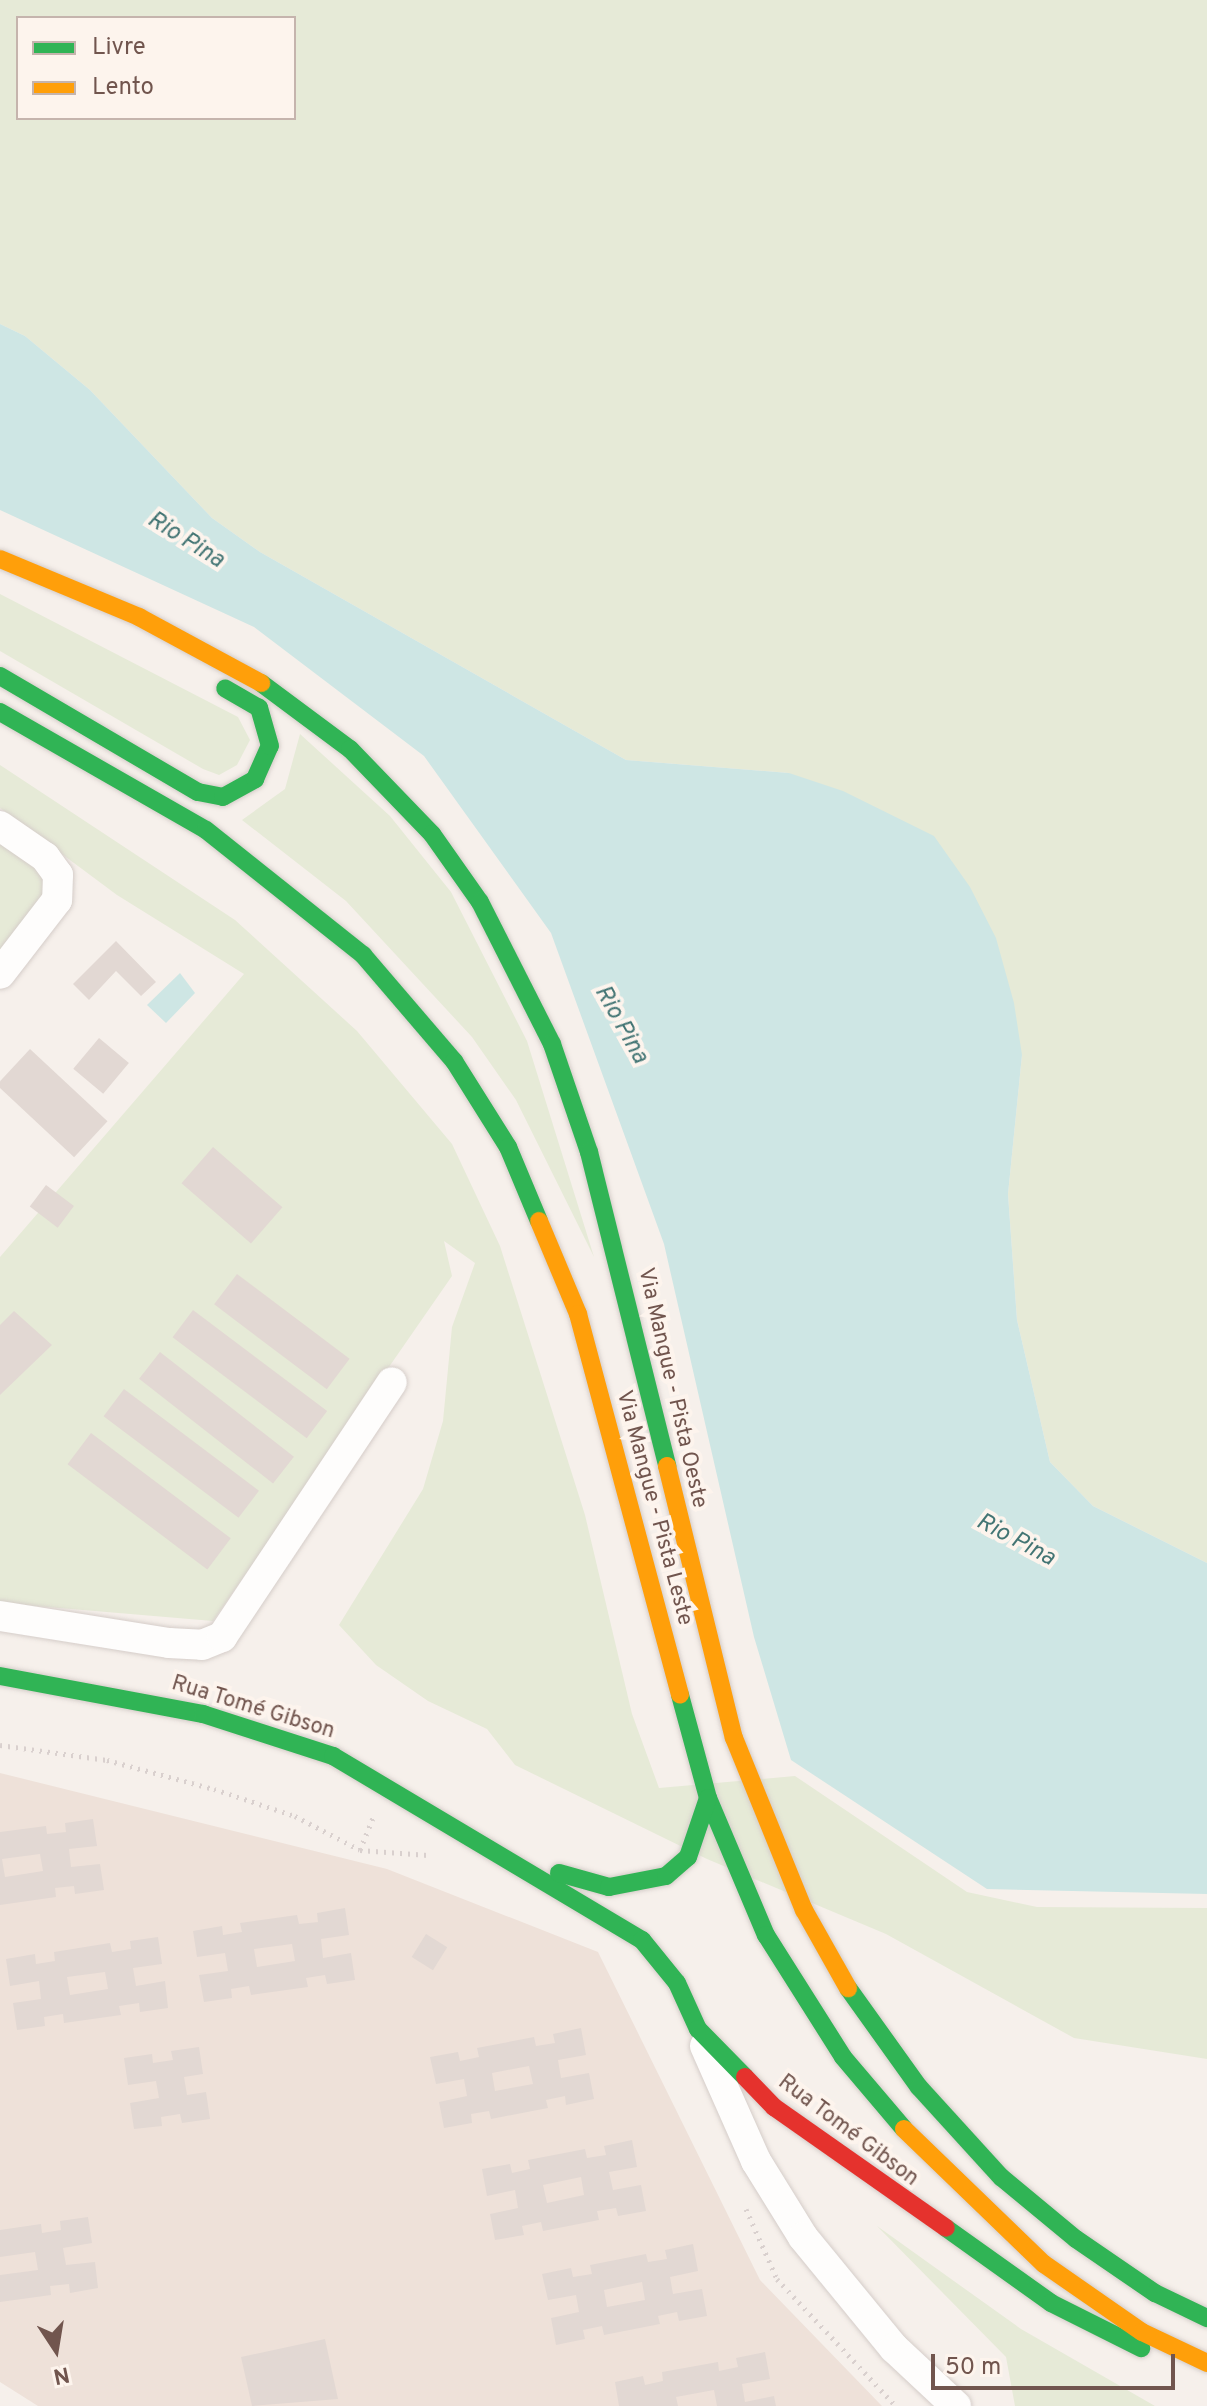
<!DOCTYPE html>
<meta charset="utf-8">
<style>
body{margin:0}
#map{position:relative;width:1207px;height:2406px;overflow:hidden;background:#f6f0eb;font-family:Overpass,sans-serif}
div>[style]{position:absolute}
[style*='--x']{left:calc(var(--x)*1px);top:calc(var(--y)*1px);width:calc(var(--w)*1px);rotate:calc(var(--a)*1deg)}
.residential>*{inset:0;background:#eee1d9}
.green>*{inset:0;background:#e6ead7}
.water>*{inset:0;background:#cee6e4}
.building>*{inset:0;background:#e2d8d3;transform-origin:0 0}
.path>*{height:5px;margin-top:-2.5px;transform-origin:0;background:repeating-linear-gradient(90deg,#d9d0ce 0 2px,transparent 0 8px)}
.roads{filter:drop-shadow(0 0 2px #d5cdc9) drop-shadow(0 0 2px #d5cdc9)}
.street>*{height:30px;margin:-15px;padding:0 15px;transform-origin:15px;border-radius:15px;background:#fefdfc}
.fast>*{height:18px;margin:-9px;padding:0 9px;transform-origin:9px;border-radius:9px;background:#30b455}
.slow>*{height:18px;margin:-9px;padding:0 9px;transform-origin:9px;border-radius:9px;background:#ff9f0a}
.jam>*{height:18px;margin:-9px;padding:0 9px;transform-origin:9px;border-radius:9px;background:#e5322d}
span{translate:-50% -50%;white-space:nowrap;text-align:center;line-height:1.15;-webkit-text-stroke:8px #fdf4ed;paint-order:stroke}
.street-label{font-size:22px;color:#71554e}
.water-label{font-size:24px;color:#437574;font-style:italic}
.legend{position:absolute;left:16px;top:16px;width:280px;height:104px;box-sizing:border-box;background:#fdf4ed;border:2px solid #c5b4ad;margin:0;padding:10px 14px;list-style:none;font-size:24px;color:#71554e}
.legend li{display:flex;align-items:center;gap:16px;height:40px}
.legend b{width:40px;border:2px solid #c5b4ad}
.north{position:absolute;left:16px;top:2310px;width:80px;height:80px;-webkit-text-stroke:6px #fdf4ed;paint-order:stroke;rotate:168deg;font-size:22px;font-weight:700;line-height:32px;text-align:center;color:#71554e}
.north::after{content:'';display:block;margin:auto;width:28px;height:36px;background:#71554e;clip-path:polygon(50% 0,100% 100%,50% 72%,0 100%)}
.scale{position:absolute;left:931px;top:2354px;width:244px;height:36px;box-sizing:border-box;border:4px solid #71554e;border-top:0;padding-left:10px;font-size:24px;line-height:28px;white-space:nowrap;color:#71554e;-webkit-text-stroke:6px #fdf4ed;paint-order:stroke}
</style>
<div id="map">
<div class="residential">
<div style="clip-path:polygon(0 1773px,387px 1869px,598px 1952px,760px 2280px,882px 2406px,38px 2406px,0 2382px)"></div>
</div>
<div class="green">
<div style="clip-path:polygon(evenodd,0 0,1207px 0,1207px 1563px,1093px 1506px,1050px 1462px,1017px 1320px,1008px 1194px,1022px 1055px,789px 773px,626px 760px,260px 552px,212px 518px,90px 390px,25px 336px,0 324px,0 0,18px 18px,294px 18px,294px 118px,18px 118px,18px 18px)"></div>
<div style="clip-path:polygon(0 594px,238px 717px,250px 740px,237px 765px,219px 775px,203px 769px,0 651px)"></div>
<div style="clip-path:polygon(300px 734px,390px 816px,451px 892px,527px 1041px,594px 1257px,516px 1100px,472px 1037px,346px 901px,242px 820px,285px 789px)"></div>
<div style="clip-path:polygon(0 765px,235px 920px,357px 1031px,452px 1144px,500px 1246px,585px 1515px,632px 1714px,659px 1788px,795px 1776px,967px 1892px,1037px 1907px,1207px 1908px,1207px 2059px,1074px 2038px,886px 1934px,707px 1859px,515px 1765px,487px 1729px,428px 1701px,376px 1665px,339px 1625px,423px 1489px,443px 1421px,452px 1327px,475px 1263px,444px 1241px,452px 1276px,213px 1621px,0 1603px,0 1257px,244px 974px,117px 895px,0 808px)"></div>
<div style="clip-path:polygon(0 836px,36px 865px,50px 887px,0 957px)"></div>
<div style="clip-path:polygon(877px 2226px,1021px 2329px,1155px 2406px,1015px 2406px,1006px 2357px)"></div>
</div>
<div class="water">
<div style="clip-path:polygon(0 324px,25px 336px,90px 390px,212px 518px,260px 552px,626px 760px,789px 773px,843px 791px,934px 836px,970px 887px,996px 938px,1014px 1003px,1022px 1055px,1008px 1194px,1017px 1320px,1050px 1462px,1093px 1506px,1207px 1563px,1207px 1894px,987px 1889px,791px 1760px,754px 1637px,664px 1244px,551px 933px,424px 756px,254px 627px,0 510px)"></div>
<div style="clip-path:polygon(180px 973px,195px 993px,166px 1023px,147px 1005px)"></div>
</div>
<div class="building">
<div style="clip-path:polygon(116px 941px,156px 982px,141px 996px,116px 971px,89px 1000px,73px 984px)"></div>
<div style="left:99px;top:1038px;width:39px;height:40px;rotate:40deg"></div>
<div style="left:30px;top:1049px;width:106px;height:49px;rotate:43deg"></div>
<div style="left:213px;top:1147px;width:92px;height:48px;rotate:41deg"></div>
<div style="left:46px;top:1185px;width:35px;height:27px;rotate:37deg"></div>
<div style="left:237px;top:1274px;width:141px;height:38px;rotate:37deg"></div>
<div style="left:193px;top:1310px;width:168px;height:34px;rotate:37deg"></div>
<div style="clip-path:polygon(14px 1311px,52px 1345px,0 1395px,0 1325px)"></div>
<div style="left:160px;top:1352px;width:170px;height:34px;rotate:38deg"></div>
<div style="left:124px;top:1389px;width:169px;height:34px;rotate:37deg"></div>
<div style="left:91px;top:1433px;width:175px;height:39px;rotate:37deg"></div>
<div style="clip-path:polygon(evenodd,93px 1819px,97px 1846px,69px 1849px,71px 1867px,100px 1864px,104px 1890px,75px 1894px,74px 1886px,55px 1888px,56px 1897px,0 1905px,0 1832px,46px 1826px,47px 1834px,66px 1832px,65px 1823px,93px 1819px,40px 1854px,43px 1871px,5px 1877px,2px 1859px,40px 1854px)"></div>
<div style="clip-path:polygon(evenodd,345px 1908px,349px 1935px,321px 1939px,323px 1958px,351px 1953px,355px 1980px,327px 1984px,325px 1975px,306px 1978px,308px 1987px,251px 1995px,249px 1986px,231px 1989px,232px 1998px,204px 2002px,199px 1975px,228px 1971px,225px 1953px,197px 1957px,193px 1931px,222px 1926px,223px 1935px,242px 1932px,240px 1923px,297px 1915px,299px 1924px,318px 1922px,317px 1913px,345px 1908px,292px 1944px,295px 1961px,257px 1967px,254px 1949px,292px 1944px)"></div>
<div style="left:426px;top:1934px;width:25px;height:27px;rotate:32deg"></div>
<div style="clip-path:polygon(evenodd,158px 1937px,162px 1964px,133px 1968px,136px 1986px,165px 1981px,168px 2008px,140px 2012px,139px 2003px,119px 2006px,121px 2015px,64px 2023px,63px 2014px,44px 2017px,45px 2026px,17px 2030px,13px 2003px,41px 1999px,39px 1981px,10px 1986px,6px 1959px,35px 1954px,36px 1964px,55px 1961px,54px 1952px,110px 1943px,112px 1952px,131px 1949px,130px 1941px,158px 1937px,105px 1972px,108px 1989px,70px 1995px,67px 1977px,105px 1972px)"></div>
<div style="clip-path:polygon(evenodd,581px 2028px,586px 2055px,558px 2060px,561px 2078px,589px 2073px,594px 2099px,566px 2105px,565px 2096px,546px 2100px,548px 2108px,491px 2119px,489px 2111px,471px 2114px,472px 2123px,444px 2128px,439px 2102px,467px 2096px,464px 2079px,436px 2084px,430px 2057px,458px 2052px,460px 2061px,479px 2057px,477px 2048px,534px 2037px,536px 2046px,555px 2043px,553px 2034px,581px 2028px,529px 2066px,533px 2084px,495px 2091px,492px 2073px,529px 2066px)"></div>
<div style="clip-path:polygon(199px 2047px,203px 2074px,184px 2077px,187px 2095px,206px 2092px,210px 2119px,182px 2123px,180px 2114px,161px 2117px,162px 2126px,134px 2129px,130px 2103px,159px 2098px,156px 2081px,128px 2085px,124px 2058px,152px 2054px,153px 2063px,173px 2060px,171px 2051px)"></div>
<div style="clip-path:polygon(evenodd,632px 2140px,637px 2167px,609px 2172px,613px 2190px,641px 2185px,646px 2211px,618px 2216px,616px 2208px,597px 2211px,599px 2220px,543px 2231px,541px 2222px,522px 2226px,524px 2235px,495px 2240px,490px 2214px,518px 2208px,515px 2190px,487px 2196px,482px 2169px,510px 2164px,512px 2173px,530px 2169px,528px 2160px,585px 2149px,587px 2158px,606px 2155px,604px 2146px,632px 2140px,581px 2177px,584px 2195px,547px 2203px,543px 2185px,581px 2177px)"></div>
<div style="clip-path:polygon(88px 2217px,92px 2243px,63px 2248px,66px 2265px,95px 2262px,98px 2288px,70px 2293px,69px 2284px,50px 2286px,51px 2295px,0 2302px,0 2275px,38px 2270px,35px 2252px,0 2257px,0 2230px,41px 2224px,42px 2233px,61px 2230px,60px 2221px)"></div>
<div style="clip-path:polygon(evenodd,693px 2244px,698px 2271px,670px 2277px,673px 2294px,702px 2289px,707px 2316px,679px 2321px,677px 2312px,658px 2316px,660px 2324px,604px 2335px,602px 2326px,583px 2330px,585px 2339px,556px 2345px,551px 2318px,579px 2312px,576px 2295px,548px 2300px,542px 2274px,571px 2268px,573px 2277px,592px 2274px,590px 2265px,646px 2254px,648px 2262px,667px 2259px,665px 2250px,693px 2244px,642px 2282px,645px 2300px,607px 2307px,604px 2290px,642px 2282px)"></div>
<div style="clip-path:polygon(325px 2339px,338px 2399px,252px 2406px,241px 2357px)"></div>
<div style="clip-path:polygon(765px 2352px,770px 2379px,742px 2384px,745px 2402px,774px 2396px,776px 2406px,717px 2406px,714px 2390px,676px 2397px,678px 2406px,619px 2406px,615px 2382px,643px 2376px,645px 2385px,663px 2381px,662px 2372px,718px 2362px,719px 2371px,738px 2367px,736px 2358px)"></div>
</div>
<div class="path">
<div style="--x:0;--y:1745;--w:108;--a:8"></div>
<div style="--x:107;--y:1760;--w:111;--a:15.2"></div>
<div style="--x:214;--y:1789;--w:85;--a:18.4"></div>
<div style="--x:295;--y:1816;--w:73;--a:27.6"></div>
<div style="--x:360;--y:1850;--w:68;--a:4.2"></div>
<div style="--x:360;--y:1850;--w:35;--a:-68"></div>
<div style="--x:746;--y:2209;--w:77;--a:66.1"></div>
<div style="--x:777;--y:2279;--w:174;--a:46.9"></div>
</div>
<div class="roads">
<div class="street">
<div style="--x:0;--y:826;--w:55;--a:34.6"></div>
<div style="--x:45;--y:857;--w:22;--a:54"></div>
<div style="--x:58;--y:875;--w:25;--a:92"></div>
<div style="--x:57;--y:900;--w:93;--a:127.6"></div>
<div style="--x:0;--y:1616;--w:171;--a:9.1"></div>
<div style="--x:169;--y:1643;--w:33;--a:3"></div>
<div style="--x:202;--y:1645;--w:22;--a:-22"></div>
<div style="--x:222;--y:1637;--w:306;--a:-56.3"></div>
<div style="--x:705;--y:2046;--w:126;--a:66.1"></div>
<div style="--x:756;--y:2161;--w:89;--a:58.3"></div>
<div style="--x:803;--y:2237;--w:144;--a:50.7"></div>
<div style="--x:894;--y:2348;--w:85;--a:43.1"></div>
</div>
<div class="fast">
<div style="--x:0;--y:676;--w:229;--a:30.4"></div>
<div style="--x:198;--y:792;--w:25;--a:11"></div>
<div style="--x:223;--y:797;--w:37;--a:-29"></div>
<div style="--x:255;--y:779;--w:36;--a:-66"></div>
<div style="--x:270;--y:746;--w:40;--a:-106"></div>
<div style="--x:259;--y:708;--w:39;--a:-150"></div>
<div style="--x:261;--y:683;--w:111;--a:36.6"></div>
<div style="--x:350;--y:749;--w:118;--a:46"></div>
<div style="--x:432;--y:834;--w:83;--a:54.8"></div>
<div style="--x:480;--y:902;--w:159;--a:63.1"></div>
<div style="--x:552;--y:1044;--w:114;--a:71.1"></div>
<div style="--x:589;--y:1152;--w:324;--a:76"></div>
<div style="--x:0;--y:712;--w:237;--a:29.8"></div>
<div style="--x:206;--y:830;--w:201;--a:38.5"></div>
<div style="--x:363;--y:955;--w:140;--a:49.4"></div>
<div style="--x:454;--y:1061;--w:102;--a:57.9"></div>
<div style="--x:508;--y:1147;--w:80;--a:67.3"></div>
<div style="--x:0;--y:1676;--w:207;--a:10.6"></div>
<div style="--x:203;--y:1714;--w:137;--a:17.9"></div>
<div style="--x:333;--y:1756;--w:360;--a:30.8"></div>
<div style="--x:642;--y:1940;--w:55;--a:50.9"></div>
<div style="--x:677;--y:1983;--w:51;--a:65.5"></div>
<div style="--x:698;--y:2029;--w:67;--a:45.6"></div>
<div style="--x:680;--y:1695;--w:107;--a:74.8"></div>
<div style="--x:708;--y:1798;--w:149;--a:67.1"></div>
<div style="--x:766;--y:1935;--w:144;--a:57.7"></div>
<div style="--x:843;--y:2057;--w:94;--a:49.7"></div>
<div style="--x:559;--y:1873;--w:52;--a:15.6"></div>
<div style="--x:609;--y:1887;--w:58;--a:-10.9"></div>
<div style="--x:666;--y:1876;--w:29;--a:-41"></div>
<div style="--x:688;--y:1857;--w:62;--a:-71.3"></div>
<div style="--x:848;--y:1988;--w:122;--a:54.4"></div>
<div style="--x:919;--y:2087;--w:122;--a:47.7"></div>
<div style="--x:1001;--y:2177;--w:97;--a:39.6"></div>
<div style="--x:1076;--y:2239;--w:96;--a:34.4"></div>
<div style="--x:1155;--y:2293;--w:58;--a:25.7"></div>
<div style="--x:946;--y:2228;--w:129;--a:35.5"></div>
<div style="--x:1051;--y:2303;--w:101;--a:26.6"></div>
</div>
<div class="slow">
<div style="--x:0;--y:559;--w:151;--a:22.6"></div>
<div style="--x:139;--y:617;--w:139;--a:28.4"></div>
<div style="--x:539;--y:1221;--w:101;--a:67.2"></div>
<div style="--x:578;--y:1314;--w:394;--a:75"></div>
<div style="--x:667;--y:1466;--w:280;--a:76.2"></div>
<div style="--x:734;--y:1738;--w:186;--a:67.9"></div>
<div style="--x:804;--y:1910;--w:90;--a:60.6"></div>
<div style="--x:904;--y:2129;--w:194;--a:44"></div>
<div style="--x:1044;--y:2264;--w:119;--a:34.8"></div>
<div style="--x:1142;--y:2332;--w:72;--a:25.5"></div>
</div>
<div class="jam">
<div style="--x:745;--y:2077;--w:42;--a:46"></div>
<div style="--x:774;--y:2107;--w:210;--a:35.1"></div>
</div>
</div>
<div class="street-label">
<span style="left:672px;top:1388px;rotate:77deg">Via Mangue - Pista Oeste</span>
<span style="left:654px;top:1508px;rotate:75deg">Via Mangue - Pista Leste</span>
<span style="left:253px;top:1708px;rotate:17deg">Rua Tomé Gibson</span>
<span style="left:848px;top:2131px;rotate:37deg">Rua Tomé Gibson</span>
</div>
<div class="water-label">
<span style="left:185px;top:541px;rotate:32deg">Rio Pina</span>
<span style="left:620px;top:1025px;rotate:61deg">Rio Pina</span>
<span style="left:1015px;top:1541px;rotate:28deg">Rio Pina</span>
</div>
<ul class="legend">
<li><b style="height:10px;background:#30b455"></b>Livre</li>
<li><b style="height:10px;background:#ff9f0a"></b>Lento</li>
</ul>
<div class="north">N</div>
<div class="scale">50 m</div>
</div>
